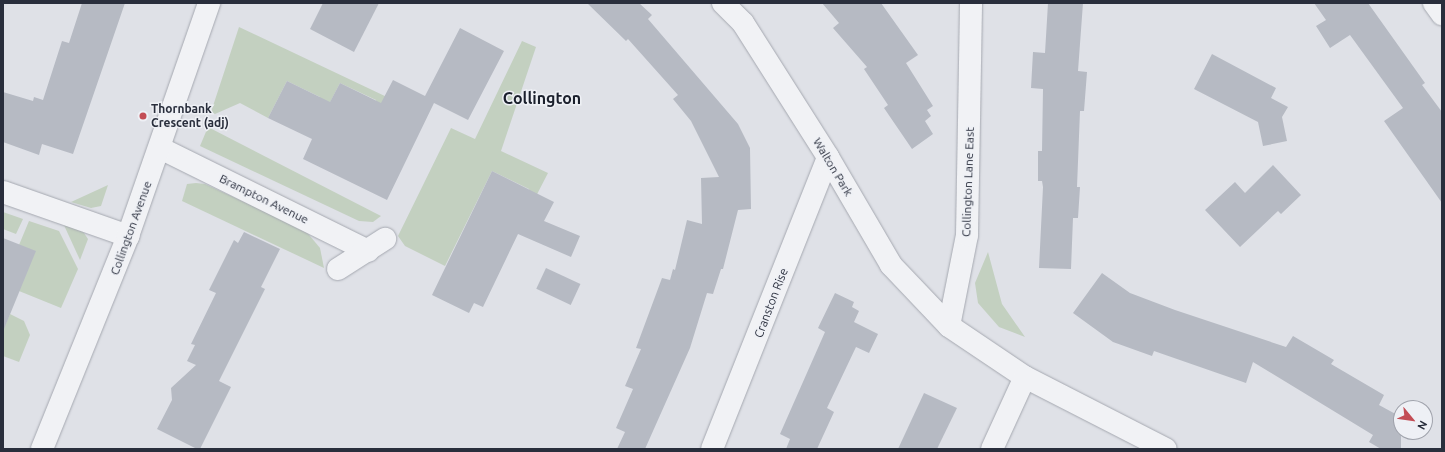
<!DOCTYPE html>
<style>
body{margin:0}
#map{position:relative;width:1445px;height:452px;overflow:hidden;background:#dfe1e7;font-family:Ubuntu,sans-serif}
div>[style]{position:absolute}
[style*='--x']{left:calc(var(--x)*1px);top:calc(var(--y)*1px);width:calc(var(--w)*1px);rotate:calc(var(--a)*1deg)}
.green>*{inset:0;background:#c3d0c0}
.building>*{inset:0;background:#b6bac3;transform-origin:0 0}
.roads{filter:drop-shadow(0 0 1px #a5a8b0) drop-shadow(0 0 1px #a5a8b0)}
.minor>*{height:22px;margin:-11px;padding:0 11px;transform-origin:11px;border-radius:11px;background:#f1f2f5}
.tertiary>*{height:22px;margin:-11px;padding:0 11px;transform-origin:11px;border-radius:11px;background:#f1f2f5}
.dots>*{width:11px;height:11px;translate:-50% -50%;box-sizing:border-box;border:2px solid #eef0f5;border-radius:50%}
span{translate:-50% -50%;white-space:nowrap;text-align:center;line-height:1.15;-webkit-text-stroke:3px #eef0f5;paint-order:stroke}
.poi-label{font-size:12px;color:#292e3c;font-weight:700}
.left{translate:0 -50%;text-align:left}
.street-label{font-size:12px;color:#292e3c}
.district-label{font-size:16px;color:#1b202d;font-weight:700}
.frame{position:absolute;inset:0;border:4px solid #292e3c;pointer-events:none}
.north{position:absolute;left:1393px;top:400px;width:40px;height:40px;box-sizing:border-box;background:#eef0f5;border:1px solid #9fa2ab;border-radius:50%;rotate:119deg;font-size:11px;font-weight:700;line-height:16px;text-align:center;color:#292e3c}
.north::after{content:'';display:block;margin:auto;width:14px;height:18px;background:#c34d55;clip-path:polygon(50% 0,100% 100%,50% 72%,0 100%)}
</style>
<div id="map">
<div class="green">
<div style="clip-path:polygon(239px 27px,408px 107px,367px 190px,376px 100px,340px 83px,324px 114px,314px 109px,320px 97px,287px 81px,268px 118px,240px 103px,215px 114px,211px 112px)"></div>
<div style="clip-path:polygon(522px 41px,536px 47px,501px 151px,548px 173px,532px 204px,529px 189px,492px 171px,445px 266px,405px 246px,398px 236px,451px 128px,475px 139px)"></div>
<div style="clip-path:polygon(208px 127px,381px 216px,373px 222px,359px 221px,200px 146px)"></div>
<div style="clip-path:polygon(196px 183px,205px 184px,305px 230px,320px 248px,324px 268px,182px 201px,187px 184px)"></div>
<div style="clip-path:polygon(108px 185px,101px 206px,91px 208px,71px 202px)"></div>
<div style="clip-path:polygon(3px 212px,23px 219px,16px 234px,3px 229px)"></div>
<div style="clip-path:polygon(29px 221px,59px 231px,78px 269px,61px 308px,19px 291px,19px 245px)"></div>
<div style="clip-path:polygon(63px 223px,82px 230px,88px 239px,80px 260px)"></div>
<div style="clip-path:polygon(988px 252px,1002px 304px,1025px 337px,999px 327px,978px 303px,975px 283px)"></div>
<div style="clip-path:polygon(10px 314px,24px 321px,30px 335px,19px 362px,3px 356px,3px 330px)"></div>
</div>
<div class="building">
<div style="clip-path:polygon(82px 3px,125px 3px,73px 154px,42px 144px,39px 155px,3px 142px,3px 92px,33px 101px,34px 97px,43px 100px,62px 41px,69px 43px)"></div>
<div style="clip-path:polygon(323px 3px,379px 3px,354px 52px,310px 29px)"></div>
<div style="clip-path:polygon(587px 3px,639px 3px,652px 15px,648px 19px,738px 124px,750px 148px,751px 209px,738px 210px,723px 269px,721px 269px,713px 294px,707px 293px,690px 348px,645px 449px,617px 449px,625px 432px,616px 428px,633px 389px,625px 386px,641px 349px,636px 348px,662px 278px,670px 280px,673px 269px,675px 270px,687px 220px,702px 224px,701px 178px,719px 177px,691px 121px,673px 99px,678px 95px,628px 39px,626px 41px)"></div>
<div style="clip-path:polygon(822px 3px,881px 3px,918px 55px,906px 63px,933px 106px,927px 110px,931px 116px,925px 121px,933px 134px,912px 149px,884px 108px,888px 105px,864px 69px,867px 67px,833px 28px,839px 23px)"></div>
<div style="clip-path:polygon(1048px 3px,1083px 3px,1078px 71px,1087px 72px,1084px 111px,1080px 111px,1077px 187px,1080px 187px,1078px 218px,1073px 218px,1071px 269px,1039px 268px,1043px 187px,1042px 181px,1038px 181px,1038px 151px,1042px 151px,1043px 89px,1031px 88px,1033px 52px,1045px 53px)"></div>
<div style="clip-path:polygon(1314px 3px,1368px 3px,1425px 83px,1422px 85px,1442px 112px,1442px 203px,1384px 121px,1403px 108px,1350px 35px,1330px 48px,1316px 26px,1326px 20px)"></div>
<div style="clip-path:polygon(460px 28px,504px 51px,468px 120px,434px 103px,387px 200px,303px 159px,312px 139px,268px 118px,287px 81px,330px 102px,340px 83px,381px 103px,393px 80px,425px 96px)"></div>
<div style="clip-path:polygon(1212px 54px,1276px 88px,1271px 98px,1288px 107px,1282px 117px,1287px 141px,1263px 146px,1258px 122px,1194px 89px)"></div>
<div style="clip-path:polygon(1273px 165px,1301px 195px,1281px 214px,1278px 211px,1240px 247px,1205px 210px,1235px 182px,1245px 193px)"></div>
<div style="clip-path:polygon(492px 171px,554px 202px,544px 221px,580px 236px,571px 257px,518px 234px,483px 307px,474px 303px,469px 313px,432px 295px)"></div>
<div style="clip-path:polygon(244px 232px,280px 249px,261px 287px,265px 289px,219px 381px,231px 387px,200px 449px,197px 449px,157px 429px,172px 400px,171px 388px,196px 365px,187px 361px,195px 345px,191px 344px,216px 293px,209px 290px,234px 240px,238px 243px)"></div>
<div style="clip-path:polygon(3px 238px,36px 251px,4px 329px,3px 329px)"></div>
<div style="left:546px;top:268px;width:38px;height:23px;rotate:25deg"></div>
<div style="clip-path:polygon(1102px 273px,1130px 293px,1175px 310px,1286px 347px,1293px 336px,1334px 360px,1331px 364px,1384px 395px,1379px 405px,1401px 417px,1401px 449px,1381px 449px,1369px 442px,1373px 435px,1253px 362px,1246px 383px,1154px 351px,1152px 356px,1113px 342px,1073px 313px)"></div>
<div style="clip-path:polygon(835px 293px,854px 302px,852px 307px,859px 311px,854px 322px,878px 334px,869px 353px,856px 347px,827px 408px,834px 412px,817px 449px,786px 449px,790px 439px,780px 434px,825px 332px,818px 328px)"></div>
<div style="clip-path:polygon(924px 393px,957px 408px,937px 449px,898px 449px)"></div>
</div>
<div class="roads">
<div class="minor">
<div style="--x:723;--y:3;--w:28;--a:45"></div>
<div style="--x:743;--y:23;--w:159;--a:57.6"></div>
<div style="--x:828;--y:157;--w:125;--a:59.7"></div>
<div style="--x:891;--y:265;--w:84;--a:46.4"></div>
<div style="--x:949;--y:326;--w:92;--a:33.9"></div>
<div style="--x:1025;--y:377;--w:158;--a:27.1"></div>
<div style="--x:1434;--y:3;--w:14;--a:54"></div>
<div style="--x:160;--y:148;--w:232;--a:26.3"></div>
<div style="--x:3;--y:192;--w:133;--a:19.4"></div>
<div style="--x:338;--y:269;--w:56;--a:-32.6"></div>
<div style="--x:949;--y:326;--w:93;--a:-78.8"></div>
<div style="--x:967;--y:235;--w:232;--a:-89"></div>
<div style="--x:712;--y:449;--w:314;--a:-68.3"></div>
<div style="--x:992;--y:449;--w:79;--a:-65.4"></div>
</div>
<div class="tertiary">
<div style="--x:42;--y:449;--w:230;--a:-68"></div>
<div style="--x:128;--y:236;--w:247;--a:-70.8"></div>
</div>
</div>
<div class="dots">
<div style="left:143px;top:116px;background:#c34d55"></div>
</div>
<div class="poi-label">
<span class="left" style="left:151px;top:116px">Thornbank<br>Crescent (adj)</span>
</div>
<div class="street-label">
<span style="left:833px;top:167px;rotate:59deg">Walton Park</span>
<span style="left:968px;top:182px;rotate:-88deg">Collington Lane East</span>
<span style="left:264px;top:199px;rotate:26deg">Brampton Avenue</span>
<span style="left:131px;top:228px;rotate:-70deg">Collington Avenue</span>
<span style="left:771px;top:303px;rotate:-69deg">Cranston Rise</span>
</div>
<div class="district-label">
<span style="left:542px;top:98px">Collington</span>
</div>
<div class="frame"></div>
<div class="north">N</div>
</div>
